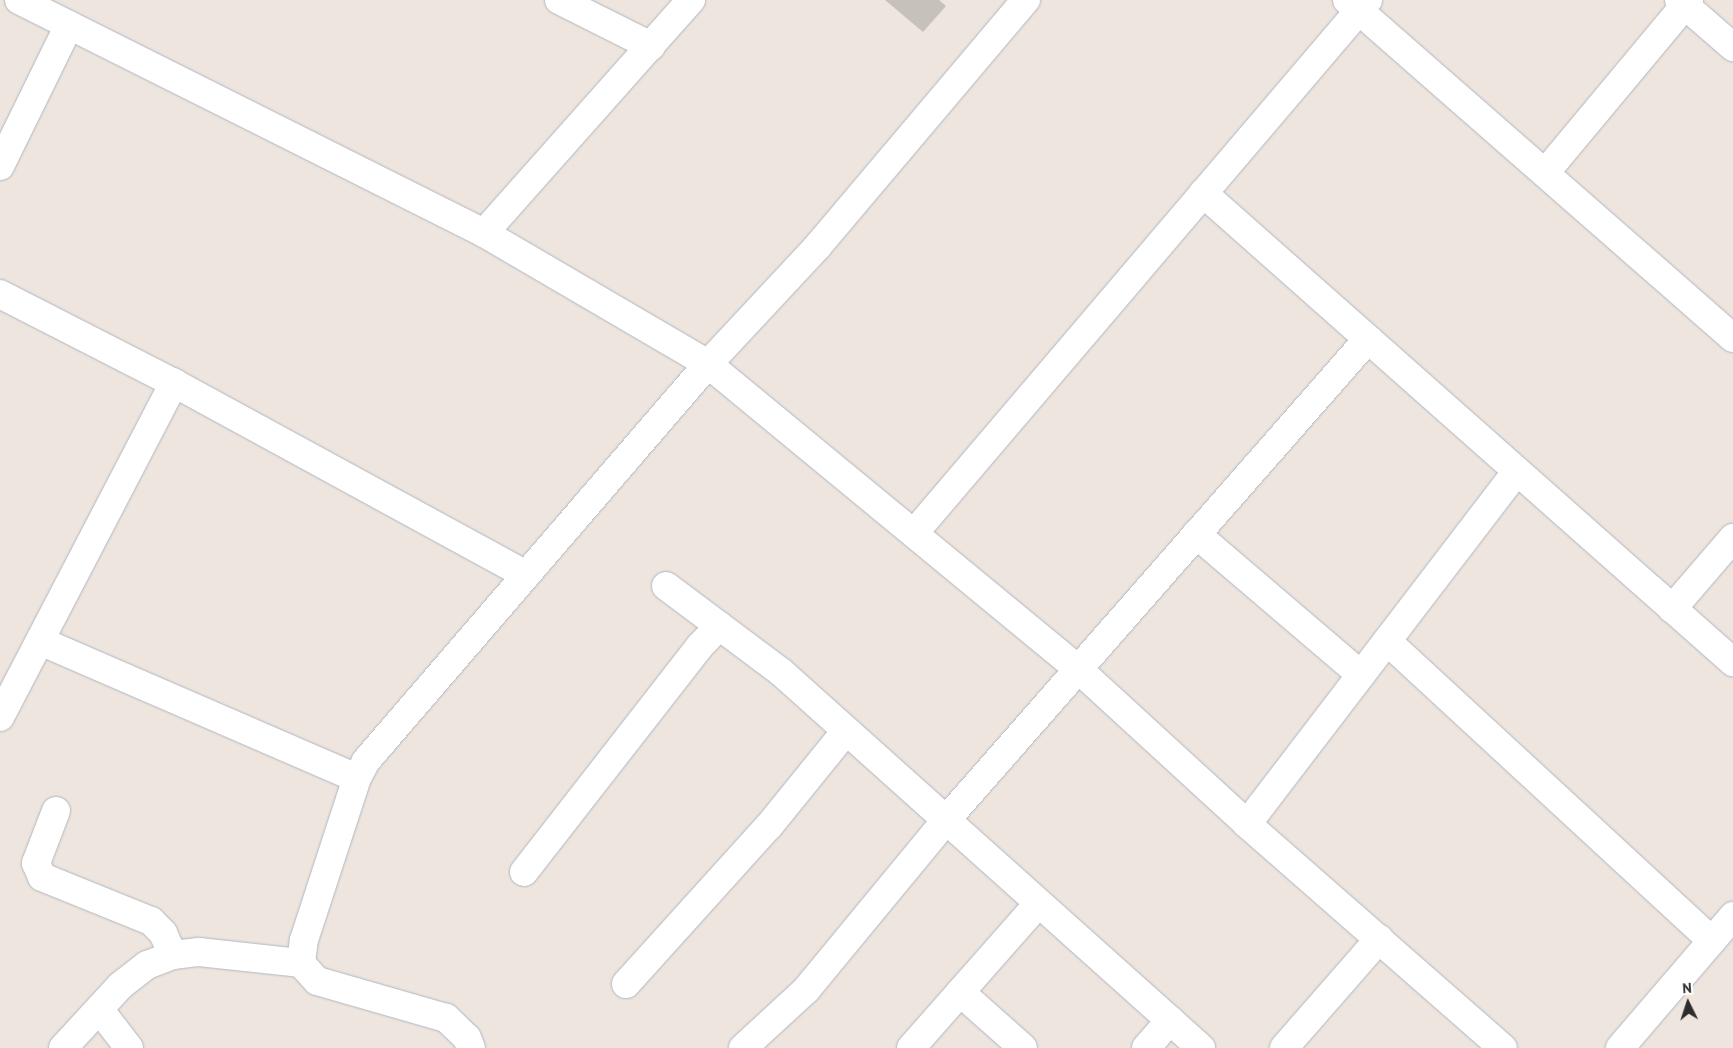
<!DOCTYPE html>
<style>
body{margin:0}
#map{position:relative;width:1733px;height:1048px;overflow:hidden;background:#eee6de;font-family:"PT Sans",sans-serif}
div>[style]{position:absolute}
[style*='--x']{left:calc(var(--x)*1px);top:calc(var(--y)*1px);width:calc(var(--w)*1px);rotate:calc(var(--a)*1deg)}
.building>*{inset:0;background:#c6c1ba}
.roads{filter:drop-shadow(0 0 1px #b2b6c0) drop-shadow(0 0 1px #b2b6c0)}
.minor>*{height:28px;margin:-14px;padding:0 14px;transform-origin:14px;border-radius:14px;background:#fff}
span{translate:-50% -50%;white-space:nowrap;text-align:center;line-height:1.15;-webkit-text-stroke:4.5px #fff;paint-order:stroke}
.north{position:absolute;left:1663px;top:978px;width:50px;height:50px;-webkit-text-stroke:4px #fff;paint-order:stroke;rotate:356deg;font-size:14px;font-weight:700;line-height:20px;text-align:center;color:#2c2c2c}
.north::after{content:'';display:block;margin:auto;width:18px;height:22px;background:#2c2c2c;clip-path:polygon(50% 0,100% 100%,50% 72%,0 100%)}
</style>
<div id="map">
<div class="building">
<div style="clip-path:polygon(885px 0,939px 0,946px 6px,923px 32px)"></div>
</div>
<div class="roads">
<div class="minor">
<div style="--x:19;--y:0;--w:520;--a:26.61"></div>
<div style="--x:484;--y:233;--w:259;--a:30.3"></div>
<div style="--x:708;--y:364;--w:478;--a:39.5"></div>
<div style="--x:1077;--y:668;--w:231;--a:42.5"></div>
<div style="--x:1247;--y:824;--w:340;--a:41.2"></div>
<div style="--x:559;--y:0;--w:103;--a:26.6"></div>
<div style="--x:1347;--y:0;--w:513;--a:41.21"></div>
<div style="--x:1679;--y:0;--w:72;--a:41"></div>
<div style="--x:0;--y:166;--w:157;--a:-63.9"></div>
<div style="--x:1545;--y:173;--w:225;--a:-50.2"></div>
<div style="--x:1203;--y:193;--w:708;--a:41.51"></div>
<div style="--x:484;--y:233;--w:312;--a:-48.4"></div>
<div style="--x:0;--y:294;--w:195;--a:27.1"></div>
<div style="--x:174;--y:383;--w:401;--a:28.6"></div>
<div style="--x:915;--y:532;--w:699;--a:-49.59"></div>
<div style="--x:1196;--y:534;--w:217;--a:40.5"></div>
<div style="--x:666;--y:586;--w:144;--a:36.8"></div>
<div style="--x:781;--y:672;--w:564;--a:41.84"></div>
<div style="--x:1672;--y:609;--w:94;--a:-49.3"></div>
<div style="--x:40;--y:641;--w:345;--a:23.4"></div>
<div style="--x:1387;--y:641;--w:442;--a:42.7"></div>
<div style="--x:0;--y:717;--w:377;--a:-62.5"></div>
<div style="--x:56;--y:811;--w:56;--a:111"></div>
<div style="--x:36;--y:863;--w:15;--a:67"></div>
<div style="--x:42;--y:877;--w:118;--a:22"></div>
<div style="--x:151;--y:921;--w:17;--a:45"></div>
<div style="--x:163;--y:933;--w:24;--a:66"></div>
<div style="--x:1247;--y:824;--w:444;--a:-52.6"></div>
<div style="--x:524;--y:872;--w:286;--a:-52.1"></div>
<div style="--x:700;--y:646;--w:28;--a:-46"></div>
<div style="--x:626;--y:984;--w:213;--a:-47.9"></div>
<div style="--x:769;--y:826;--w:121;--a:-51"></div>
<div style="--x:960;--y:992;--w:84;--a:41.6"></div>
<div style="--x:99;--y:1009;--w:49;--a:52.4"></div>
<div style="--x:63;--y:1048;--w:84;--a:-47.4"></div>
<div style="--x:120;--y:986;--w:34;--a:-38"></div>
<div style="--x:147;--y:965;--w:28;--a:-21"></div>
<div style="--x:173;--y:955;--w:26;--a:-7"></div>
<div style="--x:199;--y:952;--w:103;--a:6.2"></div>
<div style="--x:471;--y:1048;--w:11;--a:-112"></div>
<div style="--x:467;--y:1038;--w:29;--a:-136"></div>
<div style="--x:446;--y:1018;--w:134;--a:-164"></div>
<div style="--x:317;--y:981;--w:24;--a:-132"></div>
<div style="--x:301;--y:963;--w:23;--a:-83"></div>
<div style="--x:304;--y:940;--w:170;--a:-71.9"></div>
<div style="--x:357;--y:778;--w:19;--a:-62"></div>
<div style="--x:366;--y:761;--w:524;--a:-49.26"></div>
<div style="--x:708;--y:364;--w:160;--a:-47"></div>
<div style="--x:817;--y:247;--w:324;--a:-49.8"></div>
<div style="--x:743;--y:1048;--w:86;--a:-42.6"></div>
<div style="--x:806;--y:990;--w:220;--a:-50.5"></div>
<div style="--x:946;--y:820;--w:640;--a:-48.74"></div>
<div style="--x:911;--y:1048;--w:193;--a:-48.6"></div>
<div style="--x:1146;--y:1048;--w:37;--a:-49"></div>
<div style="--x:1284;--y:1048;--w:145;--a:-48.9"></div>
<div style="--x:1620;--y:1048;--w:174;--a:-49.4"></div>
</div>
</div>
<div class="north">N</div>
</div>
